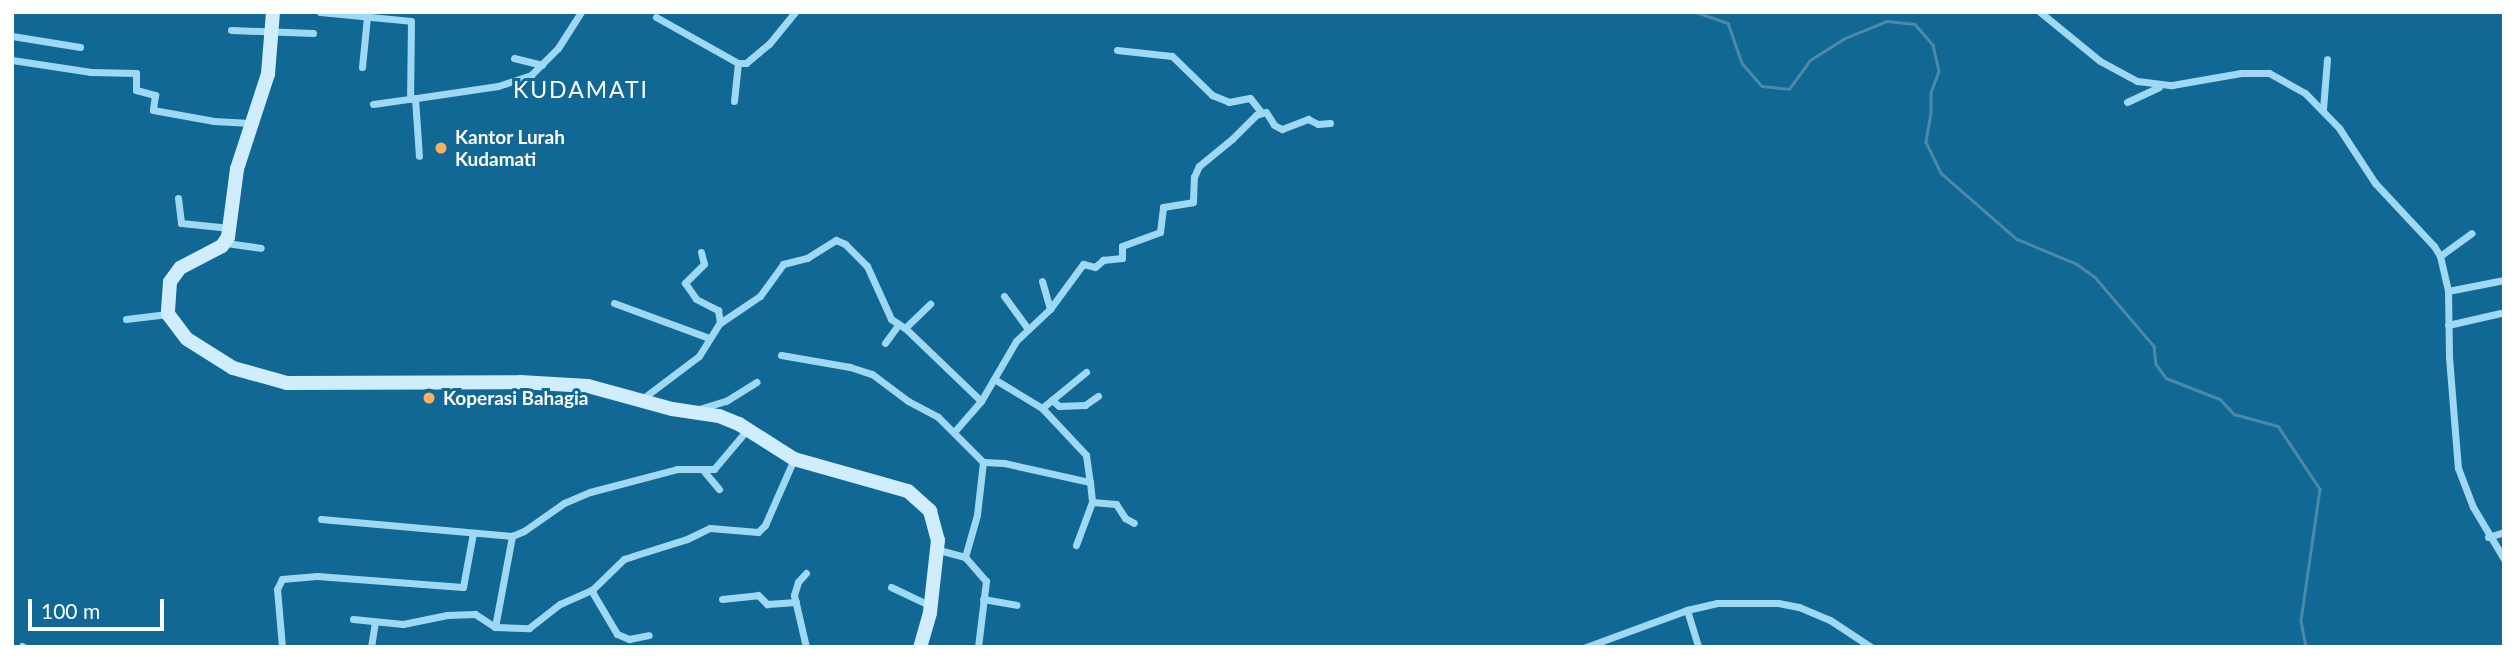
<!DOCTYPE html>
<style>
body{margin:0}
#map{position:relative;width:2516px;height:659px;overflow:hidden;background:#116895;font-family:Lato,sans-serif}
div>[style]{position:absolute}
[style*='--x']{left:calc(var(--x)*1px);top:calc(var(--y)*1px);width:calc(var(--w)*1px);rotate:calc(var(--a)*1deg)}
.stream>*{height:2.5px;margin:-1.25px;padding:0 1.25px;transform-origin:1.25px;border-radius:1.25px;background:#4c89a8}
.street>*{height:7px;margin:-3.5px;padding:0 3.5px;transform-origin:3.5px;border-radius:3.5px;background:#9fd8f3}
.secondary>*{height:14px;margin:-7px;padding:0 7px;transform-origin:7px;border-radius:7px;background:#cfedfd}
.dots>*{width:19px;height:19px;translate:-50% -50%;box-sizing:border-box;border:4px solid #116895;border-radius:50%}
span{translate:-50% -50%;white-space:nowrap;text-align:center;line-height:1.15;-webkit-text-stroke:6px #116895;paint-order:stroke}
.poi-label{font-size:19px;color:#fff;font-weight:700}
.left{translate:0 -50%;text-align:left}
.quarter-label{font-size:23px;color:#fff;letter-spacing:2px}
.frame{position:absolute;inset:0;border:14px solid #fff;pointer-events:none}
.scale{position:absolute;left:28px;top:599px;width:136px;height:32px;box-sizing:border-box;border:4px solid #fff;border-top:0;padding-left:9px;font-size:21px;line-height:24px;white-space:nowrap;color:#fff;-webkit-text-stroke:5px #116895;paint-order:stroke}
</style>
<div id="map">
<div class="stream">
<div style="--x:1696;--y:12;--w:34;--a:19"></div>
<div style="--x:1728;--y:23;--w:42;--a:70.7"></div>
<div style="--x:1742;--y:63;--w:30;--a:49"></div>
<div style="--x:1762;--y:86;--w:27;--a:6"></div>
<div style="--x:1789;--y:89;--w:36;--a:-54"></div>
<div style="--x:1810;--y:60;--w:39;--a:-32"></div>
<div style="--x:1843;--y:39;--w:48;--a:-22.2"></div>
<div style="--x:1887;--y:21;--w:28;--a:6"></div>
<div style="--x:1915;--y:24;--w:28;--a:49"></div>
<div style="--x:1933;--y:45;--w:27;--a:77"></div>
<div style="--x:1939;--y:71;--w:23;--a:110"></div>
<div style="--x:1931;--y:93;--w:20;--a:90"></div>
<div style="--x:1931;--y:113;--w:29;--a:100"></div>
<div style="--x:1926;--y:142;--w:34;--a:64"></div>
<div style="--x:1941;--y:173;--w:101;--a:41"></div>
<div style="--x:2017;--y:239;--w:65;--a:22.6"></div>
<div style="--x:2077;--y:264;--w:22;--a:36"></div>
<div style="--x:2095;--y:277;--w:91;--a:49.5"></div>
<div style="--x:2154;--y:346;--w:18;--a:84"></div>
<div style="--x:2156;--y:364;--w:17;--a:54"></div>
<div style="--x:2166;--y:378;--w:58;--a:21.3"></div>
<div style="--x:2220;--y:399;--w:21;--a:47"></div>
<div style="--x:2234;--y:414;--w:46;--a:15.3"></div>
<div style="--x:2278;--y:426;--w:76;--a:56.3"></div>
<div style="--x:2320;--y:489;--w:133;--a:98.2"></div>
<div style="--x:2301;--y:621;--w:26;--a:79"></div>
</div>
<div class="street">
<div style="--x:320;--y:12;--w:91;--a:5.6"></div>
<div style="--x:411;--y:21;--w:78;--a:90.7"></div>
<div style="--x:410;--y:99;--w:89;--a:-8.4"></div>
<div style="--x:498;--y:86;--w:35;--a:-18"></div>
<div style="--x:531;--y:75;--w:38;--a:-45"></div>
<div style="--x:558;--y:48;--w:43;--a:-57.4"></div>
<div style="--x:2040;--y:12;--w:77;--a:39.2"></div>
<div style="--x:2100;--y:61;--w:42;--a:28.4"></div>
<div style="--x:2137;--y:81;--w:35;--a:7"></div>
<div style="--x:2172;--y:85;--w:70;--a:-9.9"></div>
<div style="--x:2241;--y:73;--w:28;--a:0"></div>
<div style="--x:2269;--y:73;--w:41;--a:29.1"></div>
<div style="--x:2305;--y:93;--w:49;--a:45.8"></div>
<div style="--x:2339;--y:128;--w:66;--a:56.8"></div>
<div style="--x:2375;--y:183;--w:86;--a:46.9"></div>
<div style="--x:2434;--y:246;--w:12;--a:59"></div>
<div style="--x:2440;--y:256;--w:36;--a:77"></div>
<div style="--x:2448;--y:291;--w:66;--a:89.1"></div>
<div style="--x:2449;--y:357;--w:111;--a:85.4"></div>
<div style="--x:2458;--y:468;--w:42;--a:69"></div>
<div style="--x:2473;--y:507;--w:61;--a:59.2"></div>
<div style="--x:656;--y:17;--w:94;--a:29.3"></div>
<div style="--x:738;--y:63;--w:8;--a:0"></div>
<div style="--x:746;--y:63;--w:30;--a:-40"></div>
<div style="--x:769;--y:44;--w:41;--a:-50.9"></div>
<div style="--x:231;--y:30;--w:82;--a:2.1"></div>
<div style="--x:12;--y:36;--w:69;--a:9.2"></div>
<div style="--x:1117;--y:50;--w:55;--a:6.2"></div>
<div style="--x:1172;--y:56;--w:56;--a:44.3"></div>
<div style="--x:1212;--y:95;--w:18;--a:22"></div>
<div style="--x:1229;--y:102;--w:21;--a:-11"></div>
<div style="--x:1250;--y:98;--w:18;--a:52"></div>
<div style="--x:514;--y:58;--w:29;--a:14"></div>
<div style="--x:12;--y:60;--w:80;--a:8.6"></div>
<div style="--x:91;--y:72;--w:45;--a:1.3"></div>
<div style="--x:136;--y:73;--w:17;--a:90"></div>
<div style="--x:136;--y:90;--w:20;--a:15"></div>
<div style="--x:155;--y:95;--w:15;--a:98"></div>
<div style="--x:153;--y:110;--w:62;--a:10.2"></div>
<div style="--x:214;--y:121;--w:36;--a:3"></div>
<div style="--x:362;--y:67;--w:50;--a:-84.3"></div>
<div style="--x:415;--y:98;--w:58;--a:86.1"></div>
<div style="--x:734;--y:101;--w:38;--a:-84"></div>
<div style="--x:2127;--y:102;--w:35;--a:-25"></div>
<div style="--x:373;--y:104;--w:37;--a:-8"></div>
<div style="--x:2323;--y:109;--w:50;--a:-85.4"></div>
<div style="--x:178;--y:198;--w:25;--a:83"></div>
<div style="--x:181;--y:223;--w:49;--a:5.8"></div>
<div style="--x:226;--y:243;--w:35;--a:8"></div>
<div style="--x:701;--y:252;--w:12;--a:76"></div>
<div style="--x:704;--y:264;--w:27;--a:135"></div>
<div style="--x:685;--y:283;--w:19;--a:55"></div>
<div style="--x:696;--y:299;--w:25;--a:27"></div>
<div style="--x:718;--y:310;--w:13;--a:81"></div>
<div style="--x:2440;--y:256;--w:39;--a:-36"></div>
<div style="--x:1042;--y:281;--w:29;--a:74"></div>
<div style="--x:2448;--y:291;--w:57;--a:-11.1"></div>
<div style="--x:1004;--y:296;--w:41;--a:54"></div>
<div style="--x:614;--y:303;--w:101;--a:20.2"></div>
<div style="--x:126;--y:319;--w:42;--a:-6.8"></div>
<div style="--x:2448;--y:325;--w:54;--a:-12.8"></div>
<div style="--x:905;--y:328;--w:35;--a:-44"></div>
<div style="--x:885;--y:343;--w:22;--a:-54"></div>
<div style="--x:781;--y:355;--w:70;--a:9.9"></div>
<div style="--x:850;--y:367;--w:23;--a:18"></div>
<div style="--x:872;--y:374;--w:45;--a:36.9"></div>
<div style="--x:908;--y:401;--w:34;--a:28"></div>
<div style="--x:938;--y:417;--w:64;--a:45"></div>
<div style="--x:983;--y:462;--w:53;--a:96.5"></div>
<div style="--x:977;--y:515;--w:44;--a:105.9"></div>
<div style="--x:965;--y:557;--w:28;--a:-165"></div>
<div style="--x:994;--y:379;--w:56;--a:31.1"></div>
<div style="--x:1042;--y:408;--w:57;--a:-39.3"></div>
<div style="--x:642;--y:399;--w:71;--a:-37"></div>
<div style="--x:699;--y:356;--w:39;--a:-58"></div>
<div style="--x:720;--y:323;--w:48;--a:-34"></div>
<div style="--x:760;--y:296;--w:39;--a:-54"></div>
<div style="--x:783;--y:264;--w:25;--a:-14"></div>
<div style="--x:807;--y:258;--w:34;--a:-32"></div>
<div style="--x:836;--y:240;--w:10;--a:24"></div>
<div style="--x:845;--y:244;--w:31;--a:45"></div>
<div style="--x:867;--y:266;--w:58;--a:65.6"></div>
<div style="--x:891;--y:319;--w:17;--a:33"></div>
<div style="--x:905;--y:328;--w:105;--a:43.8"></div>
<div style="--x:1052;--y:400;--w:9;--a:41"></div>
<div style="--x:1059;--y:406;--w:26;--a:-2"></div>
<div style="--x:1085;--y:405;--w:16;--a:-35"></div>
<div style="--x:1042;--y:408;--w:64;--a:46.9"></div>
<div style="--x:1086;--y:455;--w:27;--a:82"></div>
<div style="--x:699;--y:409;--w:28;--a:-17"></div>
<div style="--x:726;--y:401;--w:36;--a:-32"></div>
<div style="--x:954;--y:432;--w:41;--a:-48.9"></div>
<div style="--x:981;--y:401;--w:69;--a:-59.7"></div>
<div style="--x:1016;--y:341;--w:47;--a:-43.3"></div>
<div style="--x:1050;--y:309;--w:56;--a:-53.7"></div>
<div style="--x:1083;--y:264;--w:12;--a:14"></div>
<div style="--x:1095;--y:267;--w:11;--a:-41"></div>
<div style="--x:1103;--y:260;--w:19;--a:-6"></div>
<div style="--x:1122;--y:258;--w:12;--a:-90"></div>
<div style="--x:1122;--y:246;--w:40;--a:-20.2"></div>
<div style="--x:1160;--y:232;--w:25;--a:-83"></div>
<div style="--x:1163;--y:207;--w:30;--a:-9"></div>
<div style="--x:1193;--y:202;--w:25;--a:-88"></div>
<div style="--x:1194;--y:177;--w:12;--a:-66"></div>
<div style="--x:1199;--y:166;--w:43;--a:-39.3"></div>
<div style="--x:1232;--y:139;--w:34;--a:-45"></div>
<div style="--x:1256;--y:115;--w:10;--a:-17"></div>
<div style="--x:1266;--y:112;--w:15;--a:58"></div>
<div style="--x:1274;--y:125;--w:9;--a:27"></div>
<div style="--x:1282;--y:129;--w:28;--a:-21"></div>
<div style="--x:1308;--y:119;--w:11;--a:27"></div>
<div style="--x:1318;--y:124;--w:12;--a:-5"></div>
<div style="--x:983;--y:462;--w:21;--a:3"></div>
<div style="--x:1004;--y:463;--w:88;--a:12.5"></div>
<div style="--x:1090;--y:482;--w:20;--a:84"></div>
<div style="--x:1092;--y:502;--w:46;--a:110.4"></div>
<div style="--x:703;--y:470;--w:25;--a:50"></div>
<div style="--x:1092;--y:502;--w:24;--a:5"></div>
<div style="--x:1116;--y:504;--w:17;--a:57"></div>
<div style="--x:1125;--y:518;--w:10;--a:29"></div>
<div style="--x:321;--y:519;--w:192;--a:5.1"></div>
<div style="--x:512;--y:536;--w:13;--a:-23"></div>
<div style="--x:524;--y:531;--w:49;--a:-35"></div>
<div style="--x:564;--y:503;--w:28;--a:-23"></div>
<div style="--x:590;--y:492;--w:90;--a:-14.8"></div>
<div style="--x:677;--y:469;--w:37;--a:0"></div>
<div style="--x:714;--y:469;--w:51;--a:-49.8"></div>
<div style="--x:2488;--y:537;--w:17;--a:-17"></div>
<div style="--x:965;--y:557;--w:32;--a:49"></div>
<div style="--x:986;--y:581;--w:66;--a:96.9"></div>
<div style="--x:806;--y:573;--w:12;--a:132"></div>
<div style="--x:798;--y:582;--w:14;--a:107"></div>
<div style="--x:794;--y:595;--w:53;--a:77"></div>
<div style="--x:891;--y:587;--w:44;--a:25.4"></div>
<div style="--x:591;--y:590;--w:51;--a:59.4"></div>
<div style="--x:617;--y:634;--w:13;--a:23"></div>
<div style="--x:629;--y:639;--w:20;--a:-11"></div>
<div style="--x:722;--y:599;--w:36;--a:-6"></div>
<div style="--x:758;--y:595;--w:13;--a:45"></div>
<div style="--x:767;--y:604;--w:29;--a:-4"></div>
<div style="--x:983;--y:599;--w:34;--a:10"></div>
<div style="--x:1687;--y:610;--w:39;--a:73"></div>
<div style="--x:353;--y:619;--w:50;--a:5.7"></div>
<div style="--x:403;--y:624;--w:45;--a:-11.6"></div>
<div style="--x:447;--y:615;--w:28;--a:-2"></div>
<div style="--x:475;--y:614;--w:24;--a:33"></div>
<div style="--x:495;--y:627;--w:93;--a:-79.4"></div>
<div style="--x:495;--y:627;--w:34;--a:2"></div>
<div style="--x:529;--y:628;--w:39;--a:-38"></div>
<div style="--x:560;--y:604;--w:36;--a:-24"></div>
<div style="--x:593;--y:589;--w:43;--a:-44.1"></div>
<div style="--x:624;--y:559;--w:9;--a:-18"></div>
<div style="--x:633;--y:556;--w:57;--a:-17.5"></div>
<div style="--x:687;--y:539;--w:25;--a:-26"></div>
<div style="--x:710;--y:528;--w:48;--a:4.8"></div>
<div style="--x:758;--y:532;--w:10;--a:-45"></div>
<div style="--x:765;--y:525;--w:72;--a:-66.3"></div>
<div style="--x:22;--y:646;--w:2;--a:27"></div>
<div style="--x:282;--y:647;--w:58;--a:-94.9"></div>
<div style="--x:277;--y:589;--w:11;--a:-63"></div>
<div style="--x:282;--y:579;--w:35;--a:-5"></div>
<div style="--x:317;--y:576;--w:146;--a:4.3"></div>
<div style="--x:463;--y:587;--w:55;--a:-79.5"></div>
<div style="--x:371;--y:647;--w:25;--a:-81"></div>
<div style="--x:1586;--y:647;--w:108;--a:-20.1"></div>
<div style="--x:1687;--y:610;--w:31;--a:-13"></div>
<div style="--x:1717;--y:603;--w:61;--a:0"></div>
<div style="--x:1778;--y:603;--w:21;--a:11"></div>
<div style="--x:1799;--y:607;--w:34;--a:23"></div>
<div style="--x:1830;--y:620;--w:49;--a:33.4"></div>
</div>
<div class="secondary">
<div style="--x:273;--y:12;--w:62;--a:94.6"></div>
<div style="--x:268;--y:74;--w:100;--a:108.1"></div>
<div style="--x:237;--y:169;--w:69;--a:97.5"></div>
<div style="--x:228;--y:237;--w:11;--a:124"></div>
<div style="--x:222;--y:246;--w:47;--a:152.4"></div>
<div style="--x:180;--y:268;--w:17;--a:126"></div>
<div style="--x:170;--y:282;--w:32;--a:94"></div>
<div style="--x:168;--y:314;--w:31;--a:53"></div>
<div style="--x:187;--y:339;--w:54;--a:32.2"></div>
<div style="--x:233;--y:368;--w:56;--a:15.5"></div>
<div style="--x:287;--y:383;--w:233;--a:-0.2"></div>
<div style="--x:520;--y:382;--w:68;--a:3.4"></div>
<div style="--x:588;--y:386;--w:87;--a:15.3"></div>
<div style="--x:672;--y:409;--w:48;--a:8.5"></div>
<div style="--x:719;--y:416;--w:22;--a:22"></div>
<div style="--x:739;--y:424;--w:65;--a:32.5"></div>
<div style="--x:794;--y:459;--w:118;--a:15.7"></div>
<div style="--x:908;--y:491;--w:30;--a:42"></div>
<div style="--x:930;--y:511;--w:30;--a:75"></div>
<div style="--x:938;--y:540;--w:73;--a:96.3"></div>
<div style="--x:930;--y:613;--w:35;--a:106"></div>
</div>
<div class="dots">
<div style="left:441px;top:148px;background:#ffae62"></div>
<div style="left:429px;top:398px;background:#ffae62"></div>
</div>
<div class="poi-label">
<span class="left" style="left:455px;top:148px">Kantor Lurah<br>Kudamati</span>
<span class="left" style="left:443px;top:398px">Koperasi Bahagia</span>
</div>
<div class="quarter-label">
<span style="left:581px;top:89px">KUDAMATI</span>
</div>
<div class="frame"></div>
<div class="scale">100 m</div>
</div>
